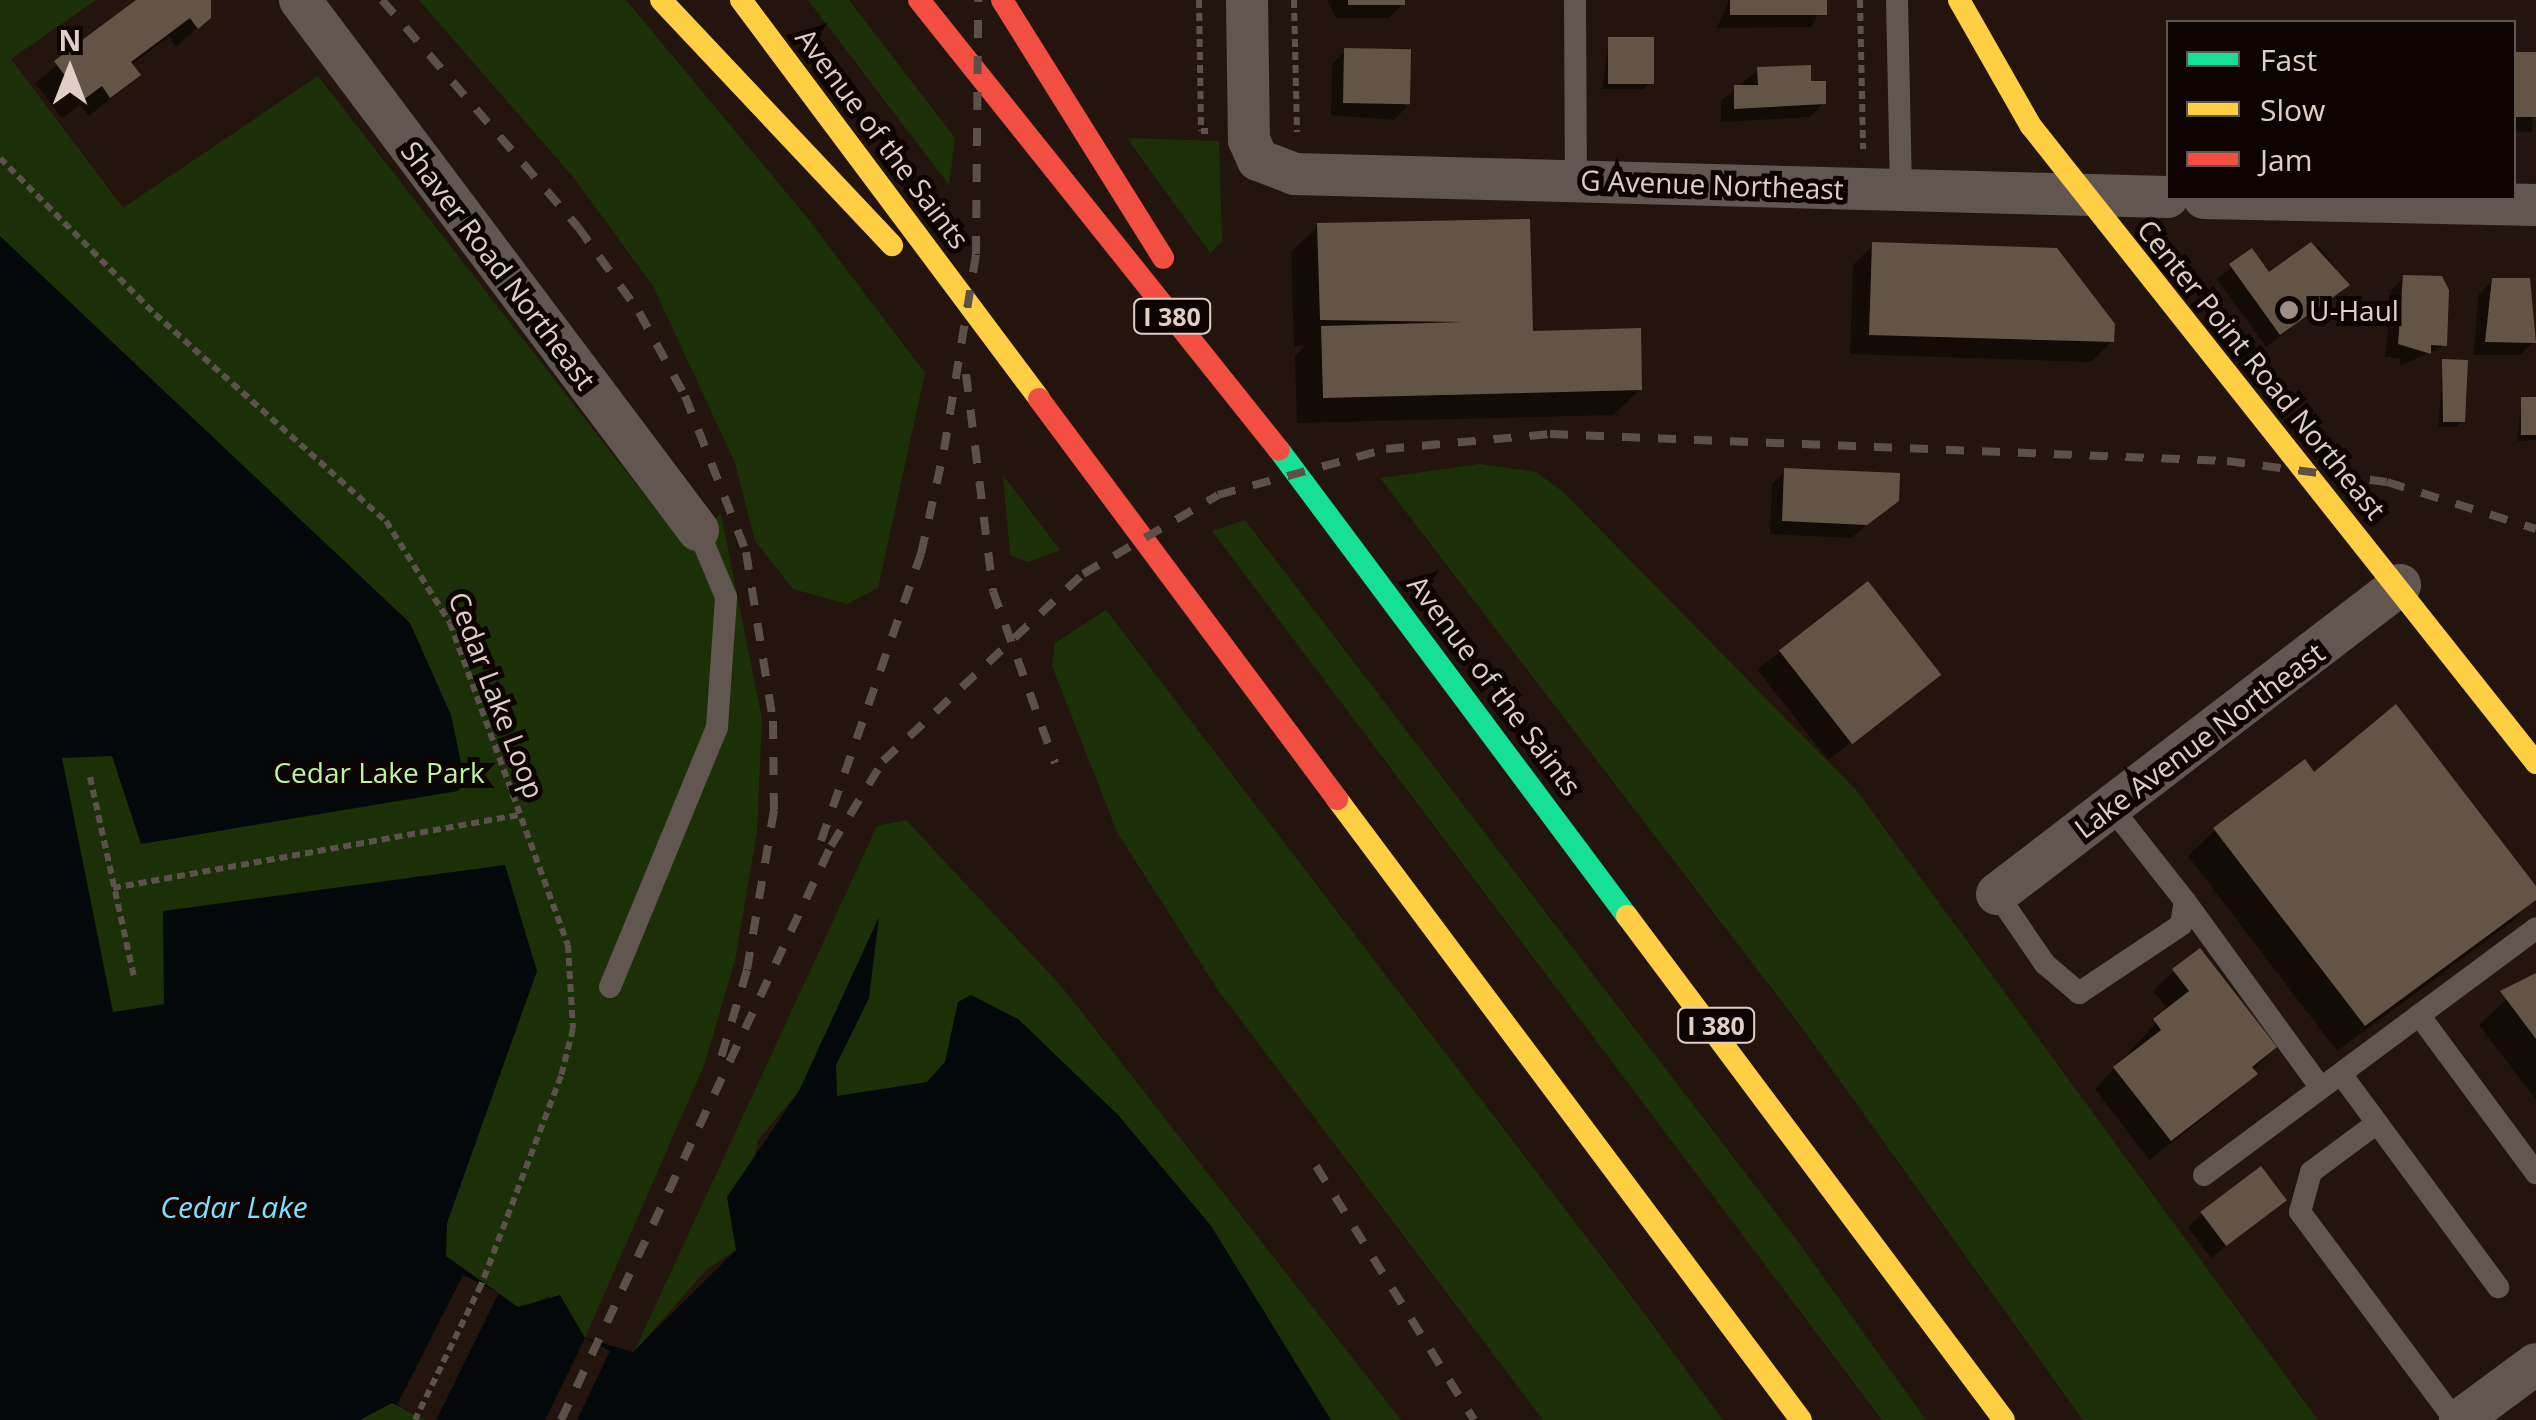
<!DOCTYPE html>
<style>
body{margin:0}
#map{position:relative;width:2536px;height:1420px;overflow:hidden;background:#23150d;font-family:"Open Sans",sans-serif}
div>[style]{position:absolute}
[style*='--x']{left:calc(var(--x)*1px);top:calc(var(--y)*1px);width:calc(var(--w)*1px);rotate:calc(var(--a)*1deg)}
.green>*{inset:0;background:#1b3007}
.water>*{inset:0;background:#04080a}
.pier>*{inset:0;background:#23150d}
.shadow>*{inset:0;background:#0007;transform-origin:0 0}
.building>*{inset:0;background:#645446;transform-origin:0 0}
.path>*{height:6px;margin-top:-3px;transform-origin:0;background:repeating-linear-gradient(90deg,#5c514b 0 8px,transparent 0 13px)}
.lane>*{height:22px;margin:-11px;padding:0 11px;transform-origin:11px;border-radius:11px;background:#625650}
.street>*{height:42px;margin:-21px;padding:0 21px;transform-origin:21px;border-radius:21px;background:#625650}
.fast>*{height:22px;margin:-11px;padding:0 11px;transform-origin:11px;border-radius:11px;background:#16e098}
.slow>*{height:22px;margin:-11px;padding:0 11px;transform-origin:11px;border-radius:11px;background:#ffcf43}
.jam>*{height:22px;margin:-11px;padding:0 11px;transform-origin:11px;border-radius:11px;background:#f24e42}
.rail>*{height:8px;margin-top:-4px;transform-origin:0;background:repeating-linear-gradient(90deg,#5c5049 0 18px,transparent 0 36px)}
.dots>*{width:28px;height:28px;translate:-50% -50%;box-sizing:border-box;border:5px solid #0d0401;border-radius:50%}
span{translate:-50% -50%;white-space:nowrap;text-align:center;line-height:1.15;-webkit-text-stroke:10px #0d0401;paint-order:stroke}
.shield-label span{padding:2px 8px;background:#0d0401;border:2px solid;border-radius:8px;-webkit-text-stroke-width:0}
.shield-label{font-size:25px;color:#e1cfc5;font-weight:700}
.street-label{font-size:28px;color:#e1cfc5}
.poi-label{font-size:28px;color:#e1cfc5}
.left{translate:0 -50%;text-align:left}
.park-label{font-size:28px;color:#bdf49e}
.water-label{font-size:30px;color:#7fe0fe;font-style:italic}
.legend{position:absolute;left:2166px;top:20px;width:350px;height:180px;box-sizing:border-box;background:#0d0401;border:2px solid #62554f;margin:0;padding:12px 18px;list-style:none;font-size:30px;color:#e1cfc5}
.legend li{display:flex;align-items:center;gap:20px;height:50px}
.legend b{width:50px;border:2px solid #62554f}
.north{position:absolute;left:20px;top:20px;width:100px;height:100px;-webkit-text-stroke:8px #0d0401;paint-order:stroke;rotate:0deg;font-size:28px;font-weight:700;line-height:40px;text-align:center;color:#e1cfc5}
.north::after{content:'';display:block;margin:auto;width:35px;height:45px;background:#e1cfc5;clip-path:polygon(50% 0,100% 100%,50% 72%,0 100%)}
</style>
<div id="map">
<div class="green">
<div style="clip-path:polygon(0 0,96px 0,11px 59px,123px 208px,318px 76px,681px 542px,721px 514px,762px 719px,757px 832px,735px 960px,705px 1063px,585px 1338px,548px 1296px,528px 1308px,463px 1420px,0 1420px)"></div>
<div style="clip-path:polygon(419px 0,626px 0,805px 215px,925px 373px,878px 588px,847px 604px,793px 589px,755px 541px,735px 463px,653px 286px,574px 178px)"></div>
<div style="clip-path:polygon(808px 0,849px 0,955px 138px,949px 185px)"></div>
<div style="clip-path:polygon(1127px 138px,1219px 141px,1222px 242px,1210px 253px)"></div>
<div style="clip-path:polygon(1479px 464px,1536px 472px,1563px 492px,1857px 791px,2318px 1420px,2083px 1420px,1800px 1025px,1380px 478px)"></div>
<div style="clip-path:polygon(1003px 475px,1032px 513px,1060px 550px,1027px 562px,1010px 555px)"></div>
<div style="clip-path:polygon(1245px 520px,1802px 1247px,1926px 1420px,1882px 1420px,1212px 531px)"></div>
<div style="clip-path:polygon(1106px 610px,1620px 1281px,1723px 1420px,1543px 1420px,1218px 990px,1117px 832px,1052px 666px,1055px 643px)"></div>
<div style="clip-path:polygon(906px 820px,1062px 987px,1401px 1420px,1331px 1420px,1211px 1226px,1119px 1116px,1018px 1019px,958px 1002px,945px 1062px,927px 1082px,837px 1097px,836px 1065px,869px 998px,834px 1023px,799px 1091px,758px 1140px,736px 1250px,706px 1270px,634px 1352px,877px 826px)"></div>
</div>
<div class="water">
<div style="clip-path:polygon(0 236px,410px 623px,451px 715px,465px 782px,458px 791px,141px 844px,112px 756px,62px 758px,113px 1012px,164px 1004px,163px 911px,505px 865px,537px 971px,447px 1223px,446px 1256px,518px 1307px,560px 1295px,585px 1338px,633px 1352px,736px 1250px,727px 1197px,799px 1091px,879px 917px,869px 998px,836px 1065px,837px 1096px,927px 1082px,945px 1062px,958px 1002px,971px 995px,1018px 1019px,1119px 1116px,1211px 1226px,1331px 1420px,426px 1420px,392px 1403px,360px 1420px,0 1420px)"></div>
</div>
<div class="pier">
<div style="clip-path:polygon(463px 1275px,499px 1293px,436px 1420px,426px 1420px,397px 1405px)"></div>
<div style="clip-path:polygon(585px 1338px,610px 1351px,577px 1420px,545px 1420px)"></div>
</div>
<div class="shadow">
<div style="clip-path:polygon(140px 0,208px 0,208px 18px,176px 47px,169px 37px,131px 65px,138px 74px,89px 116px,80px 105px,62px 118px,35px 83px)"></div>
<div style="clip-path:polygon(1327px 0,1403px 0,1403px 4px,1389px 18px,1336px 18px)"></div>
<div style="clip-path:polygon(1825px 0,1811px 27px,1717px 28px,1729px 0)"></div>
<div style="clip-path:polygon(1609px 39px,1650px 83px,1644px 89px,1602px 89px)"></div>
<div style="clip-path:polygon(1345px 51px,1407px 107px,1394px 120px,1331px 115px,1332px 64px)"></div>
<div style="left:2514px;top:54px;width:22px;height:77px;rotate:3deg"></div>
<div style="clip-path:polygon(1759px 69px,1823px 103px,1810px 117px,1721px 122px,1721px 101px)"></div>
<div style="clip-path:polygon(1318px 226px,1531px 334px,1640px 389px,1613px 415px,1297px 423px,1295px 356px,1305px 346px,1294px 346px,1291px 252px)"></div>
<div style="clip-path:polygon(1873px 245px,2112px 341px,2091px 362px,1850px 354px,1853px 265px)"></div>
<div style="clip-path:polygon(2319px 246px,2347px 285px,2266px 347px,2217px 279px,2251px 251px,2269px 275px)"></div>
<div style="clip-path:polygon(2404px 277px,2445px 345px,2400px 366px,2400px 358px,2385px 357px,2391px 291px)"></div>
<div style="clip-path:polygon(2493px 280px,2534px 342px,2520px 355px,2473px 355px,2479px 294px)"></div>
<div style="clip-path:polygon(2443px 362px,2462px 421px,2456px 427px,2438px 427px)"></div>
<div style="clip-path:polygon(2522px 400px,2536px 400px,2536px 440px,2517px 441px)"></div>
<div style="clip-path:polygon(1785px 471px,1897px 500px,1851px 538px,1770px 534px,1772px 484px)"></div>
<div style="left:1867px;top:584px;width:115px;height:139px;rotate:52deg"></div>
<div style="clip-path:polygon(2314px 775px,2536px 891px,2513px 921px,2337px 1051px,2188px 856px,2215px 830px)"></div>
<div style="clip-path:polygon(2174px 971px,2274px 1047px,2234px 1094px,2149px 1160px,2095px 1089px,2168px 1010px,2153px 991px)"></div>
<div style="clip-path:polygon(2536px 972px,2536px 1100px,2479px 1025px)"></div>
<div style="clip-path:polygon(2284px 1200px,2211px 1258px,2188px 1227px,2202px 1214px)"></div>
</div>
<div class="building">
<div style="clip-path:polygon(136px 0,211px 0,211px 18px,198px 29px,190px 18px,131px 62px,141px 75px,110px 98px,102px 86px,83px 100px,54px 61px)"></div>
<div style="left:1348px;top:0;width:57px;height:5px"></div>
<div style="left:1730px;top:0;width:97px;height:15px"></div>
<div style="left:1608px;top:37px;width:46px;height:47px"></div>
<div style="left:1344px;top:48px;width:67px;height:55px;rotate:1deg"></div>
<div style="left:2514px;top:52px;width:22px;height:65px"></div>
<div style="clip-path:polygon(1811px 65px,1811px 81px,1826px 81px,1826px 104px,1734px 109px,1734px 85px,1758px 85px,1757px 67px)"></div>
<div style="clip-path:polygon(1530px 219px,1533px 331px,1641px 328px,1642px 390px,1323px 398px,1321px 326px,1464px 322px,1320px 320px,1317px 223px)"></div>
<div style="clip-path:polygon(1872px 242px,2057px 248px,2115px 324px,2114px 342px,1869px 335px)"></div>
<div style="clip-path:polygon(2311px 242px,2350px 285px,2280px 335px,2229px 264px,2252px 248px,2269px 272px)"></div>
<div style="clip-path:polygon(2403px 275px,2442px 276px,2449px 290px,2447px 346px,2431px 345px,2431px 354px,2398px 344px)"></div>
<div style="clip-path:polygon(2492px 278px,2530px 278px,2536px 343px,2485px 342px)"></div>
<div style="clip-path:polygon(2442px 359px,2468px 360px,2465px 422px,2443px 422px)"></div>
<div style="left:2536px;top:397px;width:38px;height:15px;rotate:90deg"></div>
<div style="clip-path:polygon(1784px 468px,1900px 473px,1899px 501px,1867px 525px,1782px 521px)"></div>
<div style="left:1868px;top:581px;width:119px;height:113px;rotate:52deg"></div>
<div style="clip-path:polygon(2396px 704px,2536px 886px,2536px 900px,2365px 1026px,2213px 828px,2305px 759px,2314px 772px)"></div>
<div style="clip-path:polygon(2200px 948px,2277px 1047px,2252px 1067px,2258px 1074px,2171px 1141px,2113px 1067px,2161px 1030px,2153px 1019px,2189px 991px,2172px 969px)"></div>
<div style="clip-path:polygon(2536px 973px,2536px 1039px,2500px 991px)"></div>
<div style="left:2261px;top:1166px;width:43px;height:76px;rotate:53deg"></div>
</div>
<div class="path">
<div style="--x:1199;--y:0;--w:131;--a:89.1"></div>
<div style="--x:1201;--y:131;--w:7;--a:0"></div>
<div style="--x:1294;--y:0;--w:132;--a:88.7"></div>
<div style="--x:1860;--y:0;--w:149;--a:88.8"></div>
<div style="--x:0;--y:158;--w:220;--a:45.2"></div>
<div style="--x:155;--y:314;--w:310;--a:41.9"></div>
<div style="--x:386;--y:521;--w:120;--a:57.9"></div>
<div style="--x:450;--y:623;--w:343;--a:69.9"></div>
<div style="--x:568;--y:945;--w:84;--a:86.6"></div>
<div style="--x:573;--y:1029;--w:49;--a:104.3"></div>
<div style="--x:561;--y:1076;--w:224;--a:110.9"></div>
<div style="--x:481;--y:1285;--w:150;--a:116.1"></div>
<div style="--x:90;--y:777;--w:205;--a:77.6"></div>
<div style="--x:113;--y:888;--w:413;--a:-10.2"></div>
</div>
<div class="lane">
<div style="--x:1575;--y:0;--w:180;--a:89.7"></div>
<div style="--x:1897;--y:0;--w:189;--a:88.8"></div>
<div style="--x:1997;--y:894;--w:85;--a:55.6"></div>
<div style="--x:2045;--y:964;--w:45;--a:40.5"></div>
<div style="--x:2079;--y:993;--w:123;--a:-33.7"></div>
<div style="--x:2181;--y:925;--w:24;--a:-81"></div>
<div style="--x:2185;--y:901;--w:120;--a:-128.2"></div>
<div style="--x:2185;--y:901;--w:231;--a:54"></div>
<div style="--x:610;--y:987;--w:281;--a:-67.6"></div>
<div style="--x:717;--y:727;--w:130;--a:-86"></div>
<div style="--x:726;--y:597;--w:73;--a:-112.7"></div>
<div style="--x:2419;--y:1015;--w:197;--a:53.5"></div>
<div style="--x:2341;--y:1074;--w:265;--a:53.6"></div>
<div style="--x:2377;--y:1123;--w:82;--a:143.4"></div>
<div style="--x:2311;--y:1172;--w:41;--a:105.4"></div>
<div style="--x:2300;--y:1212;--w:259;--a:53.3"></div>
<div style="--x:2204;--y:1175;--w:414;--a:-36.6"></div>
</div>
<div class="street">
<div style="--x:300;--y:0;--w:663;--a:53.1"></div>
<div style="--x:1247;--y:0;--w:140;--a:89.2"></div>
<div style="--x:1249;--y:140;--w:22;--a:66"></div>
<div style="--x:1258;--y:160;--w:39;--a:21"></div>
<div style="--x:1294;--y:174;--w:874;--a:1.51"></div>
<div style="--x:2204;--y:198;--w:332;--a:1.2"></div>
<div style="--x:1997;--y:894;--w:508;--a:-37.48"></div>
<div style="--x:2460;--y:1420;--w:94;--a:-36.4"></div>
</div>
<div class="fast">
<div style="--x:1279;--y:450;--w:582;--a:53.25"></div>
</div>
<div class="slow">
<div style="--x:661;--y:0;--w:337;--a:46.7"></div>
<div style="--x:741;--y:0;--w:498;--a:53.2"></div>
<div style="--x:1959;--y:0;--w:145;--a:60.3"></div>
<div style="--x:2031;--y:126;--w:813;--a:51.59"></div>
<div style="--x:1337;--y:799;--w:775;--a:53.23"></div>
<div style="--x:1627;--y:916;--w:629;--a:53.2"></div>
</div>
<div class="jam">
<div style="--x:919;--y:0;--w:576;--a:51.34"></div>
<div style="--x:1002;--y:0;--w:304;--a:58"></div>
<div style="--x:1039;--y:399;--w:499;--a:53.3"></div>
</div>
<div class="rail">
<div style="--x:382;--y:0;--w:300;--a:49.2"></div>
<div style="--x:578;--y:227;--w:105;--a:54.3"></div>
<div style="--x:639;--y:312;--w:96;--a:61.3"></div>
<div style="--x:685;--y:396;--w:168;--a:68.6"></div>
<div style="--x:746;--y:552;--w:171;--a:80.9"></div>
<div style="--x:773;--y:721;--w:89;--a:89.4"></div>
<div style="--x:774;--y:810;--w:162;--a:99.6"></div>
<div style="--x:747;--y:970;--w:95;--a:106.5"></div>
<div style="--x:966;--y:374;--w:219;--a:82.9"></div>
<div style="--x:993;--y:591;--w:183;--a:70.2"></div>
<div style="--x:821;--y:841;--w:304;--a:-70.8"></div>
<div style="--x:921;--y:554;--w:107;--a:-77.5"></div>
<div style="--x:944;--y:450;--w:199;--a:-80.7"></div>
<div style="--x:976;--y:254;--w:254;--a:-89.5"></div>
<div style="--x:1316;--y:1166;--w:299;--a:58.1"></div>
<div style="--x:561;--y:1420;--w:634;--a:-64.81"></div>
<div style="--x:831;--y:846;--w:100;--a:-58.5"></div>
<div style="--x:883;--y:761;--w:274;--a:-43.1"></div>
<div style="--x:1083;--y:574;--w:156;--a:-30.3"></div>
<div style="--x:1218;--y:495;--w:174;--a:-15.3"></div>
<div style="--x:1386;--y:449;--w:165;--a:-5.2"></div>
<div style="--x:1550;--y:434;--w:678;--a:2.28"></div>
<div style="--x:2227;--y:461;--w:161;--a:7.5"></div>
<div style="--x:2387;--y:482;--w:156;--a:17.5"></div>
</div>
<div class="dots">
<div style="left:2289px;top:310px;background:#9e8e85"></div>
</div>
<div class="shield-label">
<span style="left:1172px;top:316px">I 380</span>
<span style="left:1716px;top:1025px">I 380</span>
</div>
<div class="street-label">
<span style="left:883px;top:138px;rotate:53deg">Avenue of the Saints</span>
<span style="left:1712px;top:184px;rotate:2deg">G Avenue Northeast</span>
<span style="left:499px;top:265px;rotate:53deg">Shaver Road Northeast</span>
<span style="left:2262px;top:369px;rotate:51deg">Center Point Road Northeast</span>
<span style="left:1495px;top:685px;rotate:53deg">Avenue of the Saints</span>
<span style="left:497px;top:695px;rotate:69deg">Cedar Lake Loop</span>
<span style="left:2199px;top:740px;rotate:-37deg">Lake Avenue Northeast</span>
</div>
<div class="poi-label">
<span class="left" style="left:2309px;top:310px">U-Haul</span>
</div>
<div class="park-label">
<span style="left:379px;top:772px">Cedar Lake Park</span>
</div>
<div class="water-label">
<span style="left:234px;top:1207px">Cedar Lake</span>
</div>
<ul class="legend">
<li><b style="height:12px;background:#16e098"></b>Fast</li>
<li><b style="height:12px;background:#ffcf43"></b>Slow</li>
<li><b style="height:12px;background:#f24e42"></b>Jam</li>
</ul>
<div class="north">N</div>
</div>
